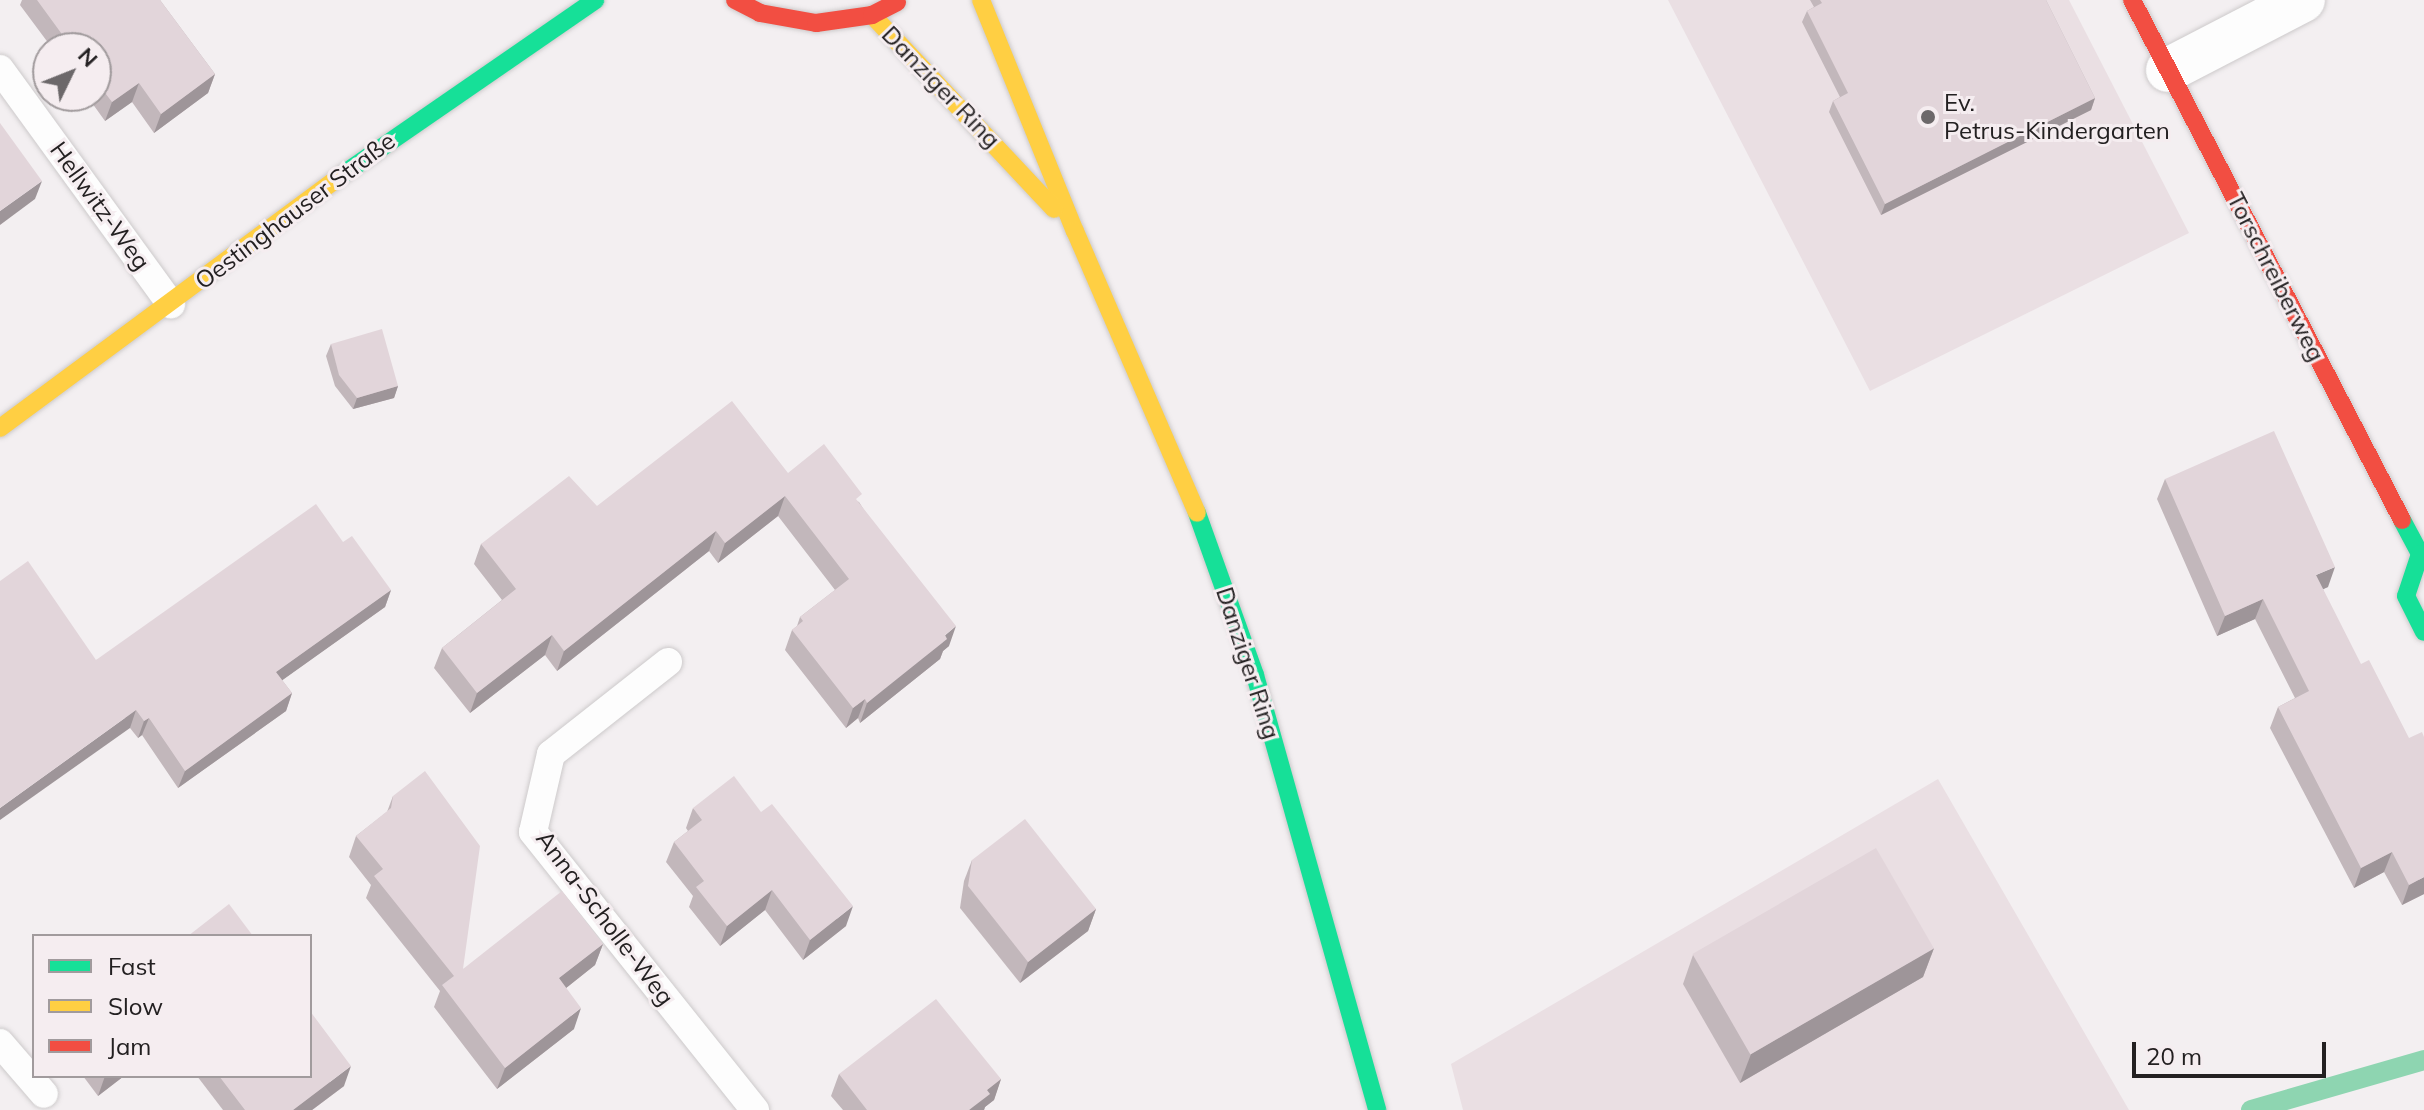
<!DOCTYPE html>
<meta charset="utf-8">
<style>
body{margin:0}
#map{position:relative;width:2424px;height:1110px;overflow:hidden;background:#f3eff1;font-family:Mulish,sans-serif}
div>[style]{position:absolute}
[style*='--x']{left:calc(var(--x)*1px);top:calc(var(--y)*1px);width:calc(var(--w)*1px);rotate:calc(var(--a)*1deg)}
.built>*{inset:0;background:#eadfe3}
.stream>*{height:20px;margin:-10px;padding:0 10px;transform-origin:10px;border-radius:10px;background:#8ed5b1}
.roads{filter:drop-shadow(0 0 2px #cdcacb) drop-shadow(0 0 2px #cdcacb)}
.lane>*{height:28px;margin:-14px;padding:0 14px;transform-origin:14px;border-radius:14px;background:#fdfdfd}
.street>*{height:44px;margin:-22px;padding:0 22px;transform-origin:22px;border-radius:22px;background:#fdfdfd}
.fast>*{height:18px;margin:-9px;padding:0 9px;transform-origin:9px;border-radius:9px;background:#16e098}
.slow>*{height:18px;margin:-9px;padding:0 9px;transform-origin:9px;border-radius:9px;background:#ffcf43}
.jam>*{height:18px;margin:-9px;padding:0 9px;transform-origin:9px;border-radius:9px;background:#f24e42}
.wall>*{inset:0;background:#c2b7bb}
.shaded-wall>*{inset:0;background:#9e9599}
.building>*{inset:0;background:#e2d5da;transform-origin:0 0}
.dots>*{width:22px;height:22px;translate:-50% -50%;box-sizing:border-box;border:4px solid #f5edf0;border-radius:50%}
span{translate:-50% -50%;white-space:nowrap;text-align:center;line-height:1.15;-webkit-text-stroke:6px #f5edf0;paint-order:stroke}
.street-label{font-size:24px;color:#232021}
.poi-label{font-size:24px;color:#232021}
.left{translate:0 -50%;text-align:left}
.legend{position:absolute;left:32px;top:934px;width:280px;height:144px;box-sizing:border-box;background:#f5edf0;border:2px solid #a19b9d;margin:0;padding:10px 14px;list-style:none;font-size:24px;color:#232021}
.legend li{display:flex;align-items:center;gap:16px;height:40px}
.legend b{width:40px;border:2px solid #a19b9d}
.north{position:absolute;left:32px;top:32px;width:80px;height:80px;box-sizing:border-box;background:#f5edf0;border:2px solid #a19b9d;border-radius:50%;rotate:47deg;font-size:22px;font-weight:700;line-height:32px;text-align:center;color:#232021}
.north::after{content:'';display:block;margin:auto;width:28px;height:36px;background:#6c686a;clip-path:polygon(50% 0,100% 100%,50% 72%,0 100%)}
.scale{position:absolute;left:2132px;top:1042px;width:194px;height:36px;box-sizing:border-box;border:4px solid #232021;border-top:0;padding-left:10px;font-size:24px;line-height:28px;white-space:nowrap;color:#232021;-webkit-text-stroke:6px #f5edf0;paint-order:stroke}
</style>
<div id="map">
<div class="built">
<div style="clip-path:polygon(1668px 0,2069px 0,2189px 233px,1870px 391px)"></div>
<div style="clip-path:polygon(1938px 779px,2129px 1110px,1463px 1110px,1451px 1064px)"></div>
</div>
<div class="stream">
<div style="--x:2251;--y:1110;--w:180;--a:-16.1"></div>
</div>
<div class="roads">
<div class="lane">
<div style="--x:0;--y:69;--w:291;--a:54"></div>
<div style="--x:668;--y:662;--w:149;--a:141.8"></div>
<div style="--x:551;--y:754;--w:80;--a:103"></div>
<div style="--x:533;--y:832;--w:356;--a:51.4"></div>
<div style="--x:0;--y:1043;--w:67;--a:49.2"></div>
</div>
<div class="street">
<div style="--x:2168;--y:70;--w:152;--a:-27.4"></div>
</div>
<div class="fast">
<div style="--x:336;--y:179;--w:315;--a:-34.6"></div>
<div style="--x:1197;--y:513;--w:172;--a:70.3"></div>
<div style="--x:1255;--y:675;--w:452;--a:74.3"></div>
<div style="--x:2402;--y:520;--w:38;--a:62"></div>
<div style="--x:2420;--y:554;--w:44;--a:108.4"></div>
<div style="--x:2406;--y:596;--w:40;--a:63.4"></div>
</div>
<div class="slow">
<div style="--x:981;--y:0;--w:249;--a:67.9"></div>
<div style="--x:1075;--y:231;--w:307;--a:66.6"></div>
<div style="--x:872;--y:15;--w:266;--a:46.8"></div>
<div style="--x:0;--y:428;--w:418;--a:-36.5"></div>
</div>
<div class="jam">
<div style="--x:735;--y:0;--w:28;--a:27"></div>
<div style="--x:760;--y:13;--w:57;--a:10.1"></div>
<div style="--x:816;--y:23;--w:57;--a:-8.1"></div>
<div style="--x:872;--y:15;--w:28;--a:-27"></div>
<div style="--x:2132;--y:0;--w:586;--a:62.56"></div>
</div>
</div>
<div class="wall">
<div style="clip-path:polygon(22px 0,160px 0,215px 74px,208px 93px,154px 133px,132px 102px,105px 121px,87px 96px,96px 96px,96px 48px,52px 48px,20px 5px)"></div>
<div style="clip-path:polygon(1810px 0,2046px 0,2095px 98px,2091px 110px,1881px 215px,1829px 112px,1833px 101px,1840px 97px,1802px 22px,1807px 11px,1814px 7px)"></div>
<div style="clip-path:polygon(331px 344px,398px 386px,394px 398px,353px 409px,335px 386px,326px 356px)"></div>
<div style="clip-path:polygon(788px 473px,859px 502px,949px 646px,943px 651px,940px 659px,860px 723px,858px 718px,846px 728px,785px 650px,792px 630px,797px 626px,800px 617px,835px 590px,778px 516px,718px 563px,709px 551px,557px 671px,545px 655px,470px 713px,434px 668px,442px 648px,502px 600px,474px 564px,481px 544px,597px 506px)"></div>
<div style="clip-path:polygon(2165px 479px,2328px 587px,2323px 589px,2424px 894px,2402px 905px,2384px 872px,2354px 888px,2270px 728px,2278px 707px,2295px 698px,2255px 619px,2217px 636px,2157px 499px)"></div>
<div style="clip-path:polygon(391px 590px,385px 607px,282px 680px,292px 693px,286px 711px,178px 788px,142px 735px,138px 738px,130px 728px,96px 660px)"></div>
<div style="clip-path:polygon(393px 796px,463px 969px,603px 944px,595px 965px,566px 988px,574px 1029px,497px 1089px,434px 1007px,440px 991px,366px 898px,371px 885px,349px 857px,356px 836px,387px 812px)"></div>
<div style="clip-path:polygon(693px 808px,846px 926px,803px 960px,765px 910px,720px 946px,689px 907px,693px 896px,666px 862px,674px 842px,688px 831px,686px 828px)"></div>
<div style="clip-path:polygon(972px 860px,1096px 909px,1088px 931px,1020px 983px,960px 908px,964px 881px)"></div>
<div style="clip-path:polygon(1934px 948px,1923px 977px,1740px 1083px,1683px 984px,1693px 955px)"></div>
<div style="clip-path:polygon(839px 1074px,1001px 1079px,994px 1100px,985px 1107px,984px 1110px,843px 1110px,831px 1096px)"></div>
<div style="clip-path:polygon(83px 1076px,124px 1076px,98px 1096px)"></div>
<div style="clip-path:polygon(197px 1076px,310px 1076px,344px 1086px,312px 1110px,223px 1110px)"></div>
</div>
<div class="shaded-wall">
<div style="clip-path:polygon(215px 74px,208px 93px,154px 133px,161px 114px)"></div>
<div style="clip-path:polygon(139px 83px,132px 102px,105px 121px,112px 102px)"></div>
<div style="clip-path:polygon(2095px 98px,2091px 110px,1881px 215px,1885px 204px)"></div>
<div style="clip-path:polygon(42px 181px,35px 199px,0 225px,0 211px)"></div>
<div style="clip-path:polygon(398px 386px,394px 398px,353px 409px,357px 398px)"></div>
<div style="clip-path:polygon(785px 496px,778px 516px,718px 563px,725px 543px)"></div>
<div style="clip-path:polygon(716px 531px,709px 551px,557px 671px,564px 651px)"></div>
<div style="clip-path:polygon(2335px 567px,2328px 587px,2308px 596px,2316px 575px)"></div>
<div style="clip-path:polygon(391px 590px,385px 607px,270px 689px,276px 672px)"></div>
<div style="clip-path:polygon(2263px 599px,2255px 619px,2217px 636px,2225px 616px)"></div>
<div style="clip-path:polygon(956px 626px,949px 646px,943px 651px,940px 659px,860px 723px,867px 703px)"></div>
<div style="clip-path:polygon(552px 635px,545px 655px,470px 713px,477px 693px)"></div>
<div style="clip-path:polygon(292px 693px,286px 711px,178px 788px,185px 771px)"></div>
<div style="clip-path:polygon(865px 699px,858px 718px,846px 728px,853px 708px)"></div>
<div style="clip-path:polygon(136px 710px,130px 728px,0 820px,0 808px)"></div>
<div style="clip-path:polygon(149px 718px,142px 735px,138px 738px,144px 721px)"></div>
<div style="clip-path:polygon(2392px 852px,2384px 872px,2354px 888px,2361px 868px)"></div>
<div style="clip-path:polygon(2424px 877px,2424px 894px,2402px 905px,2409px 885px)"></div>
<div style="clip-path:polygon(772px 890px,765px 910px,720px 946px,727px 926px)"></div>
<div style="clip-path:polygon(853px 906px,846px 926px,803px 960px,810px 940px)"></div>
<div style="clip-path:polygon(1096px 909px,1088px 931px,1020px 983px,1028px 962px)"></div>
<div style="clip-path:polygon(603px 944px,595px 965px,551px 1000px,559px 978px)"></div>
<div style="clip-path:polygon(1934px 948px,1923px 977px,1740px 1083px,1751px 1054px)"></div>
<div style="clip-path:polygon(581px 1008px,574px 1029px,497px 1089px,505px 1068px)"></div>
<div style="clip-path:polygon(351px 1066px,344px 1086px,312px 1110px,293px 1110px)"></div>
<div style="clip-path:polygon(105px 1076px,124px 1076px,98px 1096px)"></div>
<div style="clip-path:polygon(1001px 1079px,994px 1100px,985px 1107px,984px 1110px,969px 1110px,987px 1090px)"></div>
</div>
<div class="building">
<div style="clip-path:polygon(37px 0,160px 0,215px 74px,161px 114px,139px 83px,112px 102px,96px 81px,96px 48px,72px 48px)"></div>
<div style="clip-path:polygon(1820px 0,2046px 0,2095px 98px,1885px 204px,1833px 101px,1848px 93px,1807px 11px,1822px 3px)"></div>
<div style="clip-path:polygon(0 123px,42px 181px,0 211px)"></div>
<div style="clip-path:polygon(382px 329px,398px 386px,357px 398px,339px 375px,331px 344px)"></div>
<div style="clip-path:polygon(732px 401px,788px 473px,824px 444px,862px 494px,856px 499px,956px 626px,945px 635px,947px 639px,867px 703px,865px 699px,853px 708px,792px 630px,803px 621px,800px 617px,849px 579px,785px 496px,725px 543px,716px 531px,564px 651px,552px 635px,477px 693px,442px 648px,516px 589px,481px 544px,569px 476px,597px 506px)"></div>
<div style="clip-path:polygon(2274px 431px,2335px 567px,2316px 575px,2361px 664px,2369px 660px,2409px 738px,2422px 732px,2424px 737px,2424px 877px,2409px 885px,2392px 852px,2361px 868px,2278px 707px,2309px 691px,2263px 599px,2225px 616px,2165px 479px)"></div>
<div style="clip-path:polygon(316px 504px,343px 542px,352px 536px,391px 590px,276px 672px,292px 693px,185px 771px,149px 718px,144px 721px,136px 710px,0 808px,0 581px,28px 561px,96px 660px)"></div>
<div style="clip-path:polygon(425px 771px,480px 846px,463px 969px,562px 891px,603px 944px,559px 978px,581px 1008px,505px 1068px,442px 985px,454px 976px,374px 876px,383px 869px,356px 836px,391px 808px,393px 796px)"></div>
<div style="clip-path:polygon(734px 776px,761px 812px,772px 804px,853px 906px,810px 940px,772px 890px,727px 926px,696px 887px,704px 881px,674px 842px,702px 820px,693px 808px)"></div>
<div style="clip-path:polygon(1025px 819px,1096px 909px,1028px 962px,968px 886px,972px 860px)"></div>
<div style="left:1876px;top:848px;width:116px;height:212px;rotate:60deg"></div>
<div style="clip-path:polygon(229px 904px,253px 936px,188px 936px)"></div>
<div style="clip-path:polygon(936px 999px,1001px 1079px,987px 1090px,990px 1094px,969px 1110px,867px 1110px,839px 1074px)"></div>
<div style="clip-path:polygon(310px 1011px,351px 1066px,293px 1110px,245px 1110px,219px 1076px,310px 1076px)"></div>
</div>
<div class="dots">
<div style="left:1928px;top:117px;background:#6c686a"></div>
</div>
<div class="street-label">
<span style="left:941px;top:87px;rotate:46deg">Danziger Ring</span>
<span style="left:100px;top:206px;rotate:54deg">Hellwitz-Weg</span>
<span style="left:295px;top:211px;rotate:-37deg">Oestinghauser Straße</span>
<span style="left:2276px;top:277px;rotate:63deg">Torschreiberweg</span>
<span style="left:1248px;top:663px;rotate:72deg">Danziger Ring</span>
<span style="left:605px;top:918px;rotate:53deg">Anna-Scholle-Weg</span>
</div>
<div class="poi-label">
<span class="left" style="left:1944px;top:117px">Ev.<br>Petrus-Kindergarten</span>
</div>
<ul class="legend">
<li><b style="height:10px;background:#16e098"></b>Fast</li>
<li><b style="height:10px;background:#ffcf43"></b>Slow</li>
<li><b style="height:10px;background:#f24e42"></b>Jam</li>
</ul>
<div class="north">N</div>
<div class="scale">20 m</div>
</div>
